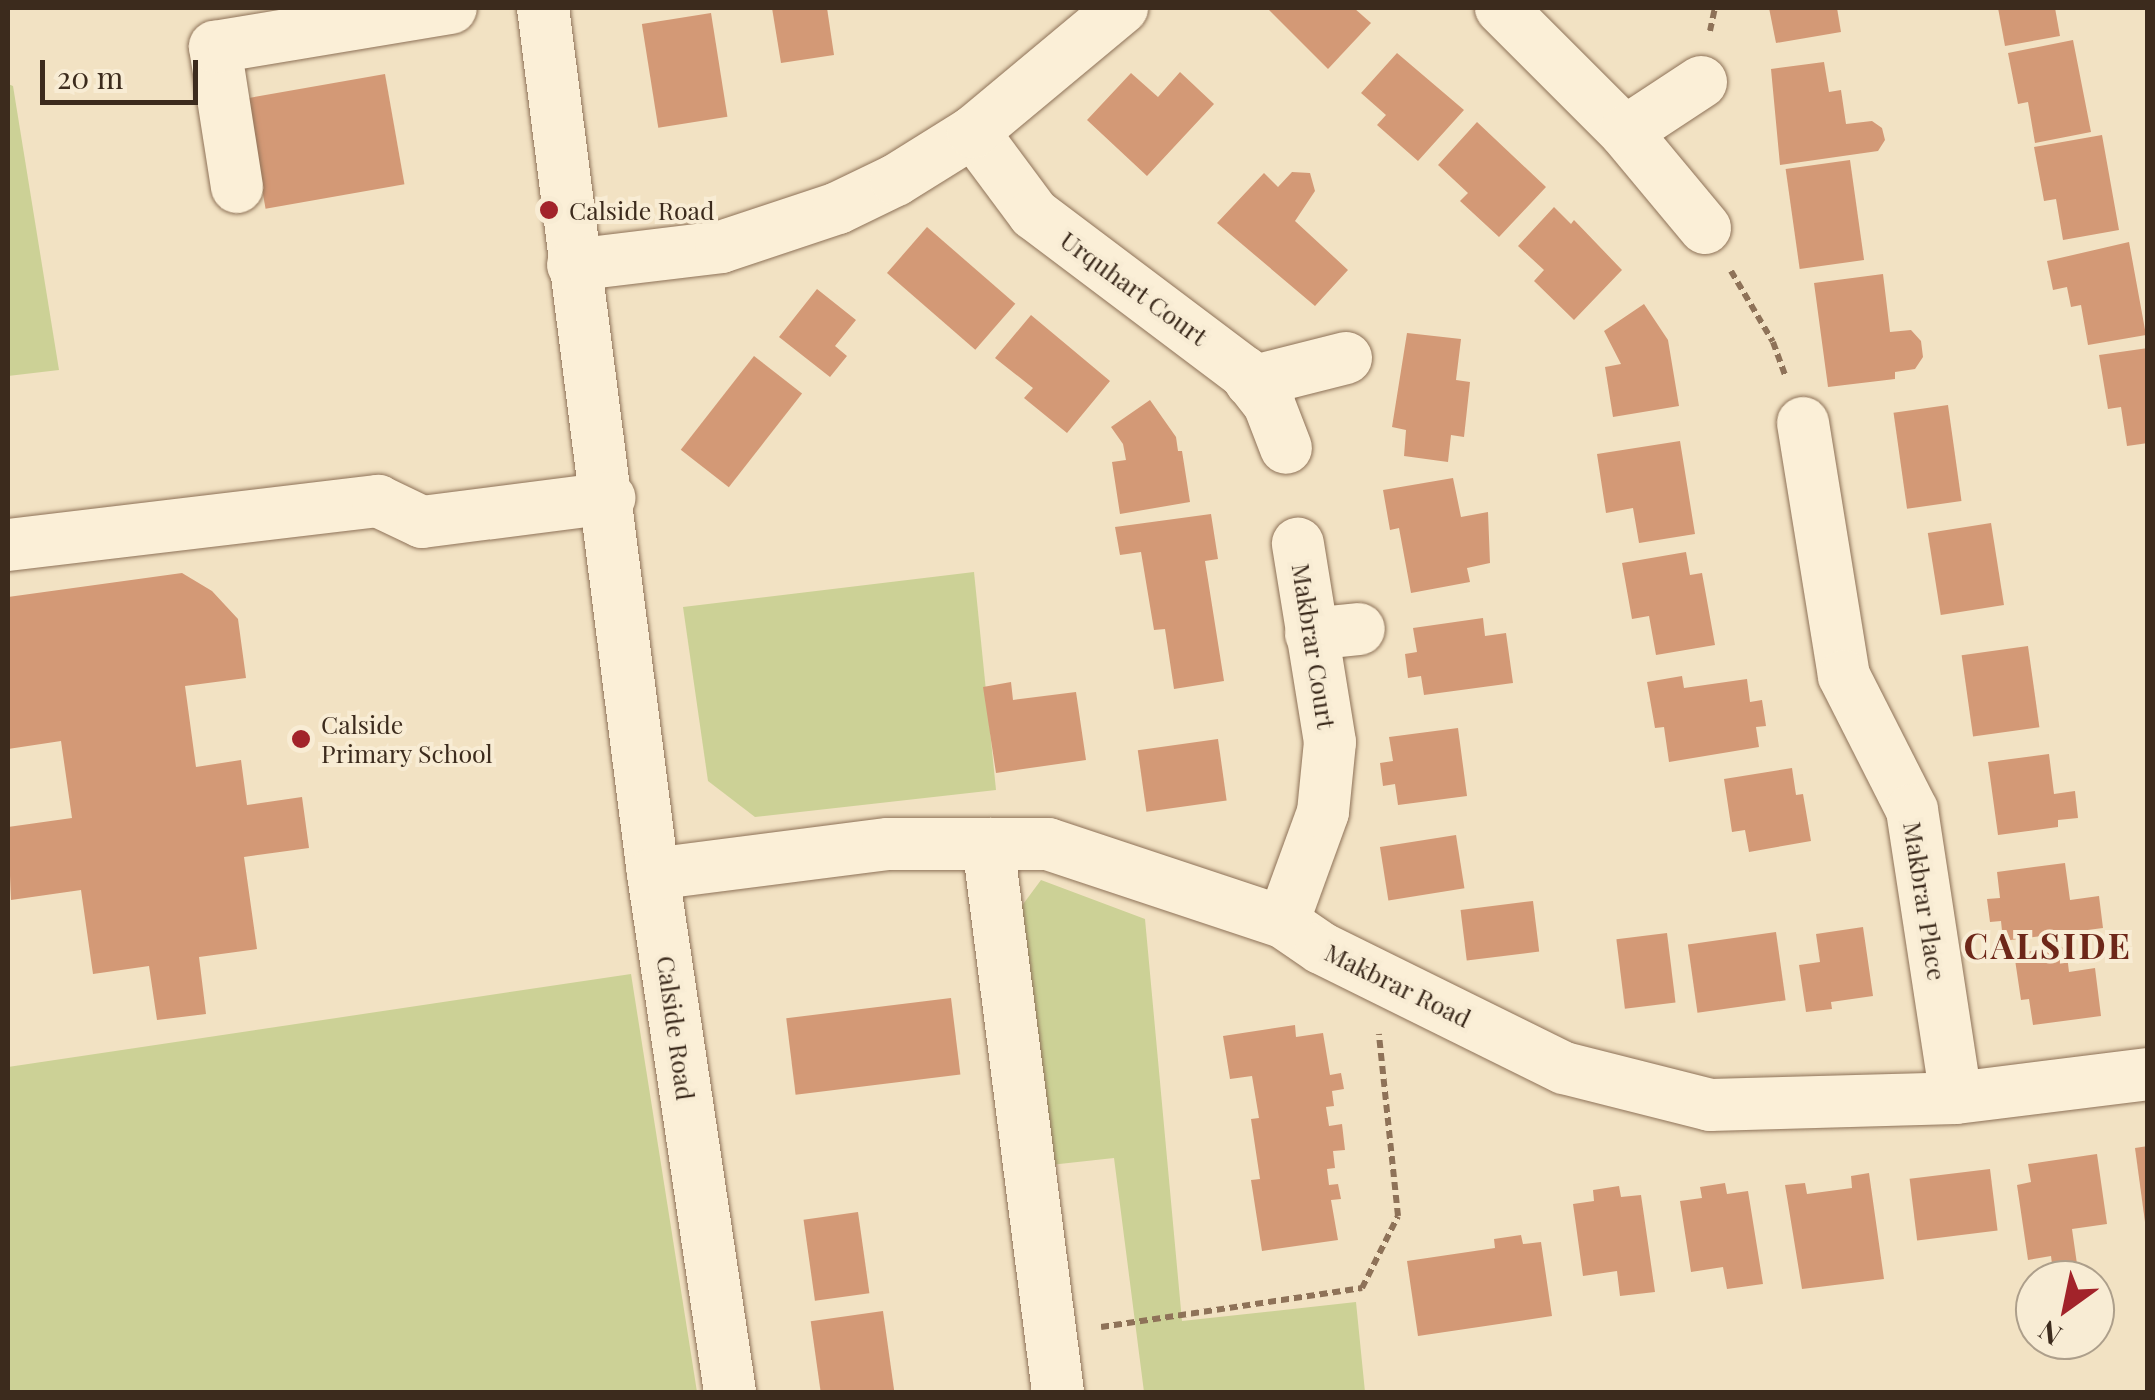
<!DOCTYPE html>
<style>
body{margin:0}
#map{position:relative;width:2155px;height:1400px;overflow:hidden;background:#f2e2c3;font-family:"Playfair Display",serif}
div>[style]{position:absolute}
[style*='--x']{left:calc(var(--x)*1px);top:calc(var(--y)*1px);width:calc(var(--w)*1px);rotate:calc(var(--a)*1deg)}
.green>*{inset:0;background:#ccd196}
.building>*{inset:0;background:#d39976;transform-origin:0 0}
.path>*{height:6px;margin-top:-3px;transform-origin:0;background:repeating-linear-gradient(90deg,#8e7258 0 8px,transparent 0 13px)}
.roads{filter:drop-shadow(0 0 2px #8e7258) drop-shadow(0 0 2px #8e7258)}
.minor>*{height:52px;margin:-26px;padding:0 26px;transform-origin:26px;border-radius:26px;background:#fbefd7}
.dots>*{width:28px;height:28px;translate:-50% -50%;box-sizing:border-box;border:5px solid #f8ecd4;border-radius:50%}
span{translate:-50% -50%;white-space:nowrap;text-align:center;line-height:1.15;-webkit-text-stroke:8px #f8ecd4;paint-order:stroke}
.poi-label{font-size:25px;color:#3c2b1d}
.left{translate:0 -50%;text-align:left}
.street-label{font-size:25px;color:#3c2b1d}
.district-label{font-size:35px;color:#6d2719;font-weight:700;letter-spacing:2.5px}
.frame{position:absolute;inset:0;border:10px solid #3c2b1d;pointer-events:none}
.north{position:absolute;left:2015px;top:1260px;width:100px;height:100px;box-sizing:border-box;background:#f8ecd4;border:2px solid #ad9f8b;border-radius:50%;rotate:213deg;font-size:28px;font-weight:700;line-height:40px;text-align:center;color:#3c2b1d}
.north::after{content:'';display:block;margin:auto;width:35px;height:45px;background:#a2232a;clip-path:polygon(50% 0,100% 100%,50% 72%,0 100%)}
.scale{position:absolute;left:40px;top:60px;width:158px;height:45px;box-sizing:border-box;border:5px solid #3c2b1d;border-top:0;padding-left:12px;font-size:30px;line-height:35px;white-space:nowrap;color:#3c2b1d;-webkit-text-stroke:8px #f8ecd4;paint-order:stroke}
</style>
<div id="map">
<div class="green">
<div style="clip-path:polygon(8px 84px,13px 86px,59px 370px,8px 376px)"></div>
<div style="clip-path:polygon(974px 572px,996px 790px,755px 817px,708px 781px,683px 607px)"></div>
<div style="clip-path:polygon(1041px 880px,1145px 919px,1182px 1321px,1356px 1302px,1365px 1392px,1144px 1392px,1114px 1158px,1041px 1166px,1021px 907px)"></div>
<div style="clip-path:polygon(631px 974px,697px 1392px,8px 1392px,8px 1067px)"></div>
</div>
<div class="building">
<div style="clip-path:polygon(772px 8px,827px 8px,834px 55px,781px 63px)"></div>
<div style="clip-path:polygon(1267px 8px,1354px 8px,1371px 23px,1328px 69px)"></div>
<div style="clip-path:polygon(1769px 8px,1837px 8px,1841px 32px,1776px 43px)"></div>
<div style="clip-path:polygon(1998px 8px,2055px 8px,2060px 36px,2005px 46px)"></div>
<div style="left:711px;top:13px;width:105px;height:70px;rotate:81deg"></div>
<div style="clip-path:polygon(2073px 40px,2091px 132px,2035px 143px,2028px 102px,2018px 104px,2008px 53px)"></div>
<div style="clip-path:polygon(1397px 53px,1464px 110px,1418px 161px,1377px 125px,1386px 115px,1361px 93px)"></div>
<div style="clip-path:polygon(1824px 62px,1829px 92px,1841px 90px,1846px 124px,1872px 121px,1882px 128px,1885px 140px,1878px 151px,1780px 165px,1771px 69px)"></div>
<div style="clip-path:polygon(1180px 72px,1214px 104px,1147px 176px,1087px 120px,1131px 73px,1158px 97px)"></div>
<div style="left:385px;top:74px;width:112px;height:141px;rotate:80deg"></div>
<div style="clip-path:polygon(1477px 122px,1546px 187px,1499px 237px,1460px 201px,1468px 193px,1438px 165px)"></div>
<div style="clip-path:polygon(2102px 135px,2119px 230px,2063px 240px,2056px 199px,2044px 201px,2034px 147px)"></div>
<div style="left:1850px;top:160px;width:101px;height:65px;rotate:82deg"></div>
<div style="clip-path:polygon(1292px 172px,1310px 173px,1315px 191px,1295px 221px,1348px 270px,1315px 306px,1217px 223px,1264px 173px,1278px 187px)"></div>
<div style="clip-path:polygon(1554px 207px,1571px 224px,1574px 220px,1622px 270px,1574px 320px,1534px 281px,1544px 270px,1518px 246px)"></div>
<div style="left:927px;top:227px;width:117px;height:61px;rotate:41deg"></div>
<div style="clip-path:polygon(2129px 242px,2146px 335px,2088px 345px,2081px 305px,2071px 307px,2067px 287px,2053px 290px,2047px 261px)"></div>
<div style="clip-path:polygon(1883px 274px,1890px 332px,1911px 330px,1921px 341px,1923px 357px,1915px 369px,1895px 372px,1895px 379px,1828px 387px,1814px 283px)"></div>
<div style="clip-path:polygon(817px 289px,856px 320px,835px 346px,847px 356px,830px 377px,779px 337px)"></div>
<div style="clip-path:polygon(1644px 304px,1668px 340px,1679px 406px,1613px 417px,1605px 367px,1621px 364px,1604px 331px)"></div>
<div style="clip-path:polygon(1031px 315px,1110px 381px,1067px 433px,1024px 398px,1033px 388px,995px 358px)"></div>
<div style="clip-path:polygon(1407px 333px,1461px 339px,1456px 380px,1470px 382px,1464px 437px,1451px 435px,1448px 462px,1404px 456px,1406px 430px,1392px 427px)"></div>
<div style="clip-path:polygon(2148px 348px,2148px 443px,2127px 446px,2121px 407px,2108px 409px,2099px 355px)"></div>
<div style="left:754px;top:356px;width:61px;height:119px;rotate:38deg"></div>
<div style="clip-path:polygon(1150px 400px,1176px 437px,1178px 451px,1182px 451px,1190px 502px,1120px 514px,1112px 462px,1126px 460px,1123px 444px,1111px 427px)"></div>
<div style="left:1948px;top:405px;width:97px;height:55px;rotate:82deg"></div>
<div style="clip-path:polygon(1680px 441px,1695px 534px,1639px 543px,1633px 508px,1606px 513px,1597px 454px)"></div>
<div style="clip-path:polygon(1453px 478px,1461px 517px,1488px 512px,1490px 563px,1467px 568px,1470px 582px,1411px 593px,1399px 528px,1390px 530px,1383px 490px)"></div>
<div style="clip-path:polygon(1211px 514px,1218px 559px,1205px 561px,1224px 681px,1174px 689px,1165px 629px,1154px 630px,1141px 552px,1120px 555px,1115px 527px)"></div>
<div style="left:1991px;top:523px;width:83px;height:64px;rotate:81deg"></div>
<div style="clip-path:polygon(1686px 552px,1690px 575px,1702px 573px,1715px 645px,1656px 655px,1649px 616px,1632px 619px,1622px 563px)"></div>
<div style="clip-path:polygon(182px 573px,212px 591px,238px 619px,246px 678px,185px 686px,196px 767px,241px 760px,247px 805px,302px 797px,309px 848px,244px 857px,257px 949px,199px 957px,206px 1014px,157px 1020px,149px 966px,93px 974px,81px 890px,11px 900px,8px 827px,72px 818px,61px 741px,8px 749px,8px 597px)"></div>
<div style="clip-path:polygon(1483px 618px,1485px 636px,1506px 633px,1513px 683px,1424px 695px,1421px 676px,1408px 678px,1405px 654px,1417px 652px,1413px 628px)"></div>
<div style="left:2028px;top:646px;width:82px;height:67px;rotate:82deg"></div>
<div style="clip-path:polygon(1682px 676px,1684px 688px,1747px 679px,1750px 702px,1762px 700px,1766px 726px,1756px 727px,1759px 747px,1669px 762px,1664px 727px,1655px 728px,1647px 682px)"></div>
<div style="clip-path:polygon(1011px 682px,1013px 700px,1076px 692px,1086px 760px,996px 773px,983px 687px)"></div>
<div style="clip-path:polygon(1458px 728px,1467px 796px,1398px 805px,1395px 784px,1383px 786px,1380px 763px,1393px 761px,1389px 737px)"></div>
<div style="left:1218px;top:739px;width:62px;height:81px;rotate:82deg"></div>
<div style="clip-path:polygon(2049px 754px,2054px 794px,2075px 791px,2078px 818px,2058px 820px,2058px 827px,1998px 835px,1988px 762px)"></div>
<div style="clip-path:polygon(1792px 768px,1796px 795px,1803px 794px,1811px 841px,1749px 852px,1745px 830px,1732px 832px,1724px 779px)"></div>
<div style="left:1456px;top:835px;width:54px;height:77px;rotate:81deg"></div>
<div style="clip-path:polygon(2065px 863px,2070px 900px,2099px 896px,2103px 928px,2003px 941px,2001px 921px,1990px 922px,1987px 899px,2000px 898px,1997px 872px)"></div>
<div style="left:1533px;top:901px;width:51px;height:73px;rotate:83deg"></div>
<div style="clip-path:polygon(1863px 927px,1873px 996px,1831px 1002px,1832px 1009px,1806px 1012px,1799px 965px,1820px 962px,1816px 934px)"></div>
<div style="left:1776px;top:932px;width:69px;height:89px;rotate:82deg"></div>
<div style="left:1667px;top:933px;width:70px;height:51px;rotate:83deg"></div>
<div style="clip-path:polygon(2066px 947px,2069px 972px,2095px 968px,2101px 1016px,2033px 1025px,2029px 999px,2021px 1000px,2014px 953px)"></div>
<div style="left:951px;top:998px;width:77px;height:166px;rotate:83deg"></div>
<div style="clip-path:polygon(1295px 1025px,1296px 1037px,1323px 1033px,1330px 1075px,1341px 1073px,1344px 1089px,1332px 1091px,1334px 1106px,1326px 1107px,1329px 1126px,1342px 1124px,1345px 1150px,1333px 1151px,1335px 1168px,1327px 1169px,1329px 1185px,1338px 1184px,1341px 1199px,1331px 1200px,1338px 1240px,1262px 1251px,1251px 1180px,1260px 1179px,1251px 1119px,1259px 1118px,1252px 1076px,1230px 1079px,1223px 1036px)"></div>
<div style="clip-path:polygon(2148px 1146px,2148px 1222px,2145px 1222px,2135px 1148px)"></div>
<div style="clip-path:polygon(2097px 1154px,2107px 1224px,2072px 1229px,2079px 1278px,2054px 1280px,2051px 1256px,2028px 1260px,2017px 1185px,2031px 1182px,2028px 1164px)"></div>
<div style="left:1990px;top:1169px;width:62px;height:81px;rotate:83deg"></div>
<div style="clip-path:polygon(1869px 1173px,1884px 1279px,1802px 1289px,1785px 1185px,1805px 1183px,1807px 1194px,1852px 1188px,1851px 1176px)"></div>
<div style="clip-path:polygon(1725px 1183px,1727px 1194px,1748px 1191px,1763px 1284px,1727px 1289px,1723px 1267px,1691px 1272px,1680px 1201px,1702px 1198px,1700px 1187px)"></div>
<div style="clip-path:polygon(1619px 1186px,1621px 1197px,1641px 1195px,1655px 1292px,1620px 1296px,1617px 1271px,1583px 1276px,1573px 1204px,1594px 1201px,1593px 1190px)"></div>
<div style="left:858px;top:1212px;width:82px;height:55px;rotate:82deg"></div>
<div style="clip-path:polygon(1521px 1235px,1523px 1244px,1541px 1242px,1552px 1316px,1418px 1336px,1407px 1261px,1495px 1248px,1494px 1239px)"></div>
<div style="left:883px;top:1311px;width:82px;height:73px;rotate:82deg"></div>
</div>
<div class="path">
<div style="--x:1710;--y:31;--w:24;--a:-78"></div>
<div style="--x:1731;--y:271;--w:82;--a:59.4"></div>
<div style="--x:1773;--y:342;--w:35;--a:70"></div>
<div style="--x:1101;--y:1327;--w:264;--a:-8.5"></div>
<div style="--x:1362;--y:1288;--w:80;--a:-63.4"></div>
<div style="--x:1398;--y:1216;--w:183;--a:-96"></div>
</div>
<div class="roads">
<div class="minor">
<div style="--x:543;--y:8;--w:873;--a:82.76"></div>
<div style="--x:653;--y:874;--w:524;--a:81.54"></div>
<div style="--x:1501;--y:8;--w:175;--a:45"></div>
<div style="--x:1625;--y:132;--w:125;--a:50.2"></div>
<div style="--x:973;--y:132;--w:102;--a:53.4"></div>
<div style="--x:1034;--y:214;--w:263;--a:37"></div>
<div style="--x:1244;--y:372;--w:41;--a:52"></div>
<div style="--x:1269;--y:404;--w:47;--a:68.9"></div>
<div style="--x:1625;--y:132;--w:91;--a:-33.3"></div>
<div style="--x:237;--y:187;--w:142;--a:-98.9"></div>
<div style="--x:215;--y:47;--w:239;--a:-9.4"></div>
<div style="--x:573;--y:265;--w:149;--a:-6.9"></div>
<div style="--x:721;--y:247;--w:123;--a:-18.4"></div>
<div style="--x:838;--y:208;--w:64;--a:-25.8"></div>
<div style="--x:896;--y:180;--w:91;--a:-31.9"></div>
<div style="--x:973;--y:132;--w:194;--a:-39.8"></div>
<div style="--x:1251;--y:382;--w:98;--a:-14.2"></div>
<div style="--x:1803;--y:423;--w:256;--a:80.8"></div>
<div style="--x:1844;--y:676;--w:150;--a:63.1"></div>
<div style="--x:1912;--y:810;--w:291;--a:81.3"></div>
<div style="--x:8;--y:545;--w:373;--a:-6.8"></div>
<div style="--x:378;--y:501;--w:49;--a:25.5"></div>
<div style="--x:422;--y:522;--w:189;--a:-7.3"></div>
<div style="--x:1311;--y:634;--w:48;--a:-5.9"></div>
<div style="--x:988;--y:844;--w:552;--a:82.72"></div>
<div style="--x:653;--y:874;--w:237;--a:-7.3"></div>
<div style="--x:888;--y:844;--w:160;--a:0"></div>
<div style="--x:1048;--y:844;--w:248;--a:18.4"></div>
<div style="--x:1283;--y:922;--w:46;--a:34.4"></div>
<div style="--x:1321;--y:948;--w:271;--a:26.3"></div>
<div style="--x:1564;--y:1068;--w:151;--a:14.2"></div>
<div style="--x:1710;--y:1105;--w:246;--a:-1.6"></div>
<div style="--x:1956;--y:1098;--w:193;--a:-7.1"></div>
<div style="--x:1283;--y:922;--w:117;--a:-70"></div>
<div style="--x:1323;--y:812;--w:70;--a:-84.3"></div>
<div style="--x:1330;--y:742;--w:201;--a:-99.2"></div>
</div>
</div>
<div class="dots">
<div style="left:549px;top:210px;background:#a2232a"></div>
<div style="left:301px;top:739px;background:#a2232a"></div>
</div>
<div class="poi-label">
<span class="left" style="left:569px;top:210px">Calside Road</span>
<span class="left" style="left:321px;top:739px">Calside<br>Primary School</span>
</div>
<div class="street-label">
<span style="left:1134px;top:288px;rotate:36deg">Urquhart Court</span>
<span style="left:1314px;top:646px;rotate:81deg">Makbrar Court</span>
<span style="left:1925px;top:901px;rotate:81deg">Makbrar Place</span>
<span style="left:1398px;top:985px;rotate:26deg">Makbrar Road</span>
<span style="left:676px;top:1028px;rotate:82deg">Calside Road</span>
</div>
<div class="district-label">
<span style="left:2048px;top:945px">CALSIDE</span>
</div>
<div class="frame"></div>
<div class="north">N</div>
<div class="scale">20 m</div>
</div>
